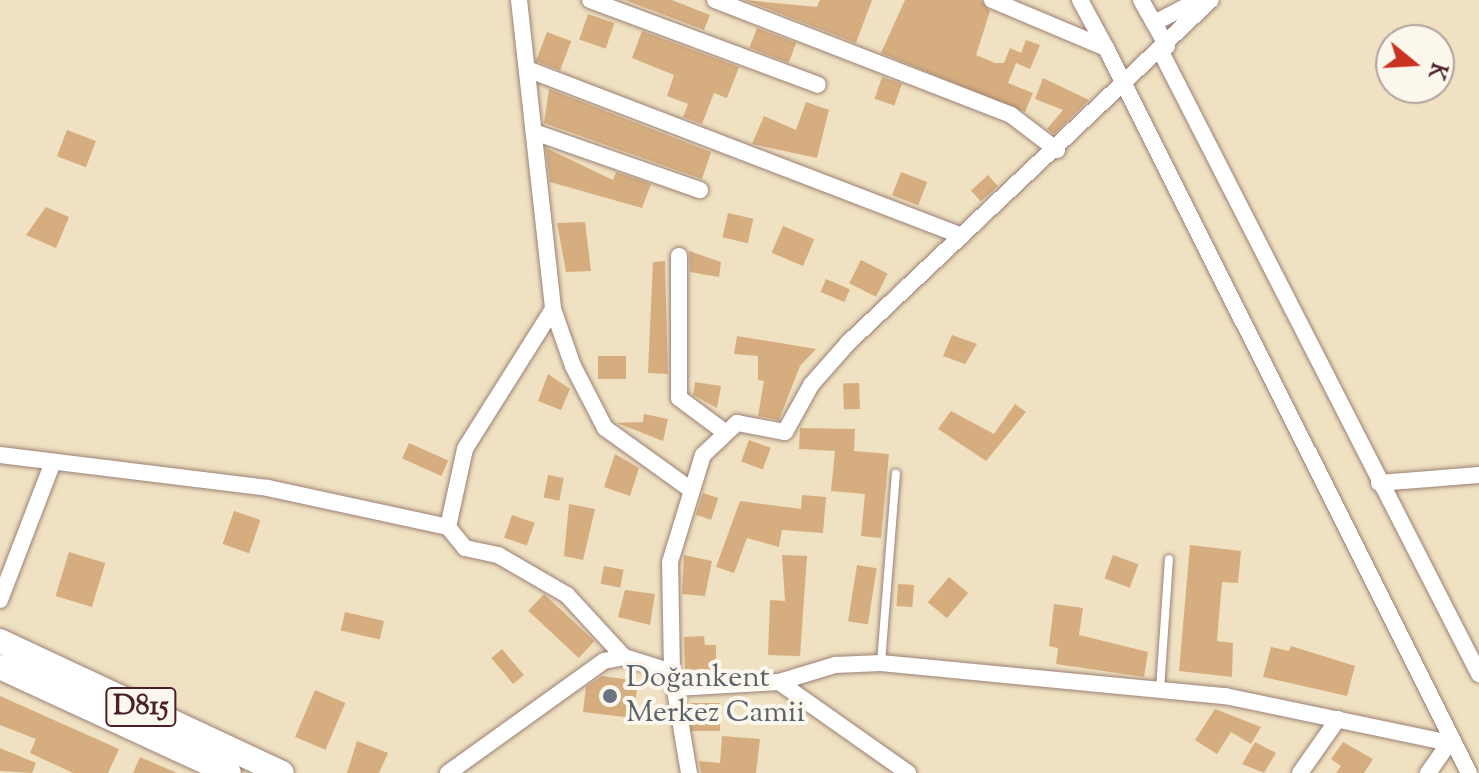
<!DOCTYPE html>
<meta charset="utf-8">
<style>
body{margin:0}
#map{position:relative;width:1479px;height:773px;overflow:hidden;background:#efe1c1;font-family:"Sorts Mill Goudy",serif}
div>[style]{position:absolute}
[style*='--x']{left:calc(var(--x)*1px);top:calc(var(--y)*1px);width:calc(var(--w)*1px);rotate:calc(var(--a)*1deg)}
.building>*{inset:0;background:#d6ad7f;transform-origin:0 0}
.roads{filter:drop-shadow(0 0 2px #9c8076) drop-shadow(0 0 2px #9c8076)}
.service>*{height:8px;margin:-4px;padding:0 4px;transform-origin:4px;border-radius:4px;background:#fff}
.minor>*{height:16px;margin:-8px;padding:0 8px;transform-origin:8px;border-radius:8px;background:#fff}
.primary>*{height:24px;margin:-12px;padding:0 12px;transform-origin:12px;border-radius:12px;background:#fff}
.dots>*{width:22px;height:22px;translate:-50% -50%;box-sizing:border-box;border:4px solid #fbf7ec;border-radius:50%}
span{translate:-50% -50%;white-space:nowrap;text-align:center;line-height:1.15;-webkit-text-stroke:8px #fbf7ec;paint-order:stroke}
.shield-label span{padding:2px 6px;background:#fbf7ec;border:2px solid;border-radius:6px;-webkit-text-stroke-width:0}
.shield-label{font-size:28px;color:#4a1f2b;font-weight:700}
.worship-label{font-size:30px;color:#5b616d}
.left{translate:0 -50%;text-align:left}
.north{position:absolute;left:1375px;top:24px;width:80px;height:80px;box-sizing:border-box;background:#fbf7ec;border:2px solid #b4a19f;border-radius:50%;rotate:108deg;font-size:22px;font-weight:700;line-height:32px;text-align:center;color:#4a1f2b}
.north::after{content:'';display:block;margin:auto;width:28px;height:36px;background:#c8321e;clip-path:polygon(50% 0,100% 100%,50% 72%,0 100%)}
</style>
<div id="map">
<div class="building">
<div style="clip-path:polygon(625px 0,672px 0,710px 15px,704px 30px,712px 33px)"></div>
<div style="clip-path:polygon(745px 0,817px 7px,820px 0,872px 0,856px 43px)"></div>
<div style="clip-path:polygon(905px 0,981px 0,990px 11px,976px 55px,995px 63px,1004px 63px,1010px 48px,1021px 53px,1026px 40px,1040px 45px,1030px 69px,1016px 63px,1008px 83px,1033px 93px,1025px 112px,881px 53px)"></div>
<div style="left:588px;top:14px;width:28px;height:27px;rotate:19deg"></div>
<div style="left:757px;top:28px;width:42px;height:21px;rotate:21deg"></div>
<div style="clip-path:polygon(642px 31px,739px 67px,727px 98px,714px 93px,702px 124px,683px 117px,688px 104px,667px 96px,674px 75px,632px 58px)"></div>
<div style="left:547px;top:32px;width:26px;height:31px;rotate:21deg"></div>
<div style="left:882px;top:77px;width:21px;height:23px;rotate:19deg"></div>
<div style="clip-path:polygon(1043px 78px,1089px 100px,1054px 134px,1047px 129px,1063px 110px,1035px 99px)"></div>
<div style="clip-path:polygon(549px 89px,711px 152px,702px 179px,544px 123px)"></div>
<div style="clip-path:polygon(806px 102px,829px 110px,817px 158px,752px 144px,764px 116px,796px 130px)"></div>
<div style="left:67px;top:130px;width:31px;height:28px;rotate:21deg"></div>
<div style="clip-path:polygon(546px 148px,613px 180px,616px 172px,651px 184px,642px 208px,550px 182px)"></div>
<div style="left:901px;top:172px;width:28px;height:25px;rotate:21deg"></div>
<div style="left:988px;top:175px;width:15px;height:23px;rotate:48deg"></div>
<div style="clip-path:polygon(46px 207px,69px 217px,56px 248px,26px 235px)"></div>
<div style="left:728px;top:213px;width:26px;height:25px;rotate:13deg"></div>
<div style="clip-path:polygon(585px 222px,591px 271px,566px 272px,557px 223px)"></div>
<div style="left:783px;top:226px;width:34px;height:29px;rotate:23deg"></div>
<div style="clip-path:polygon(689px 251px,721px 262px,719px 277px,690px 272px)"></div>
<div style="left:861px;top:260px;width:30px;height:26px;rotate:27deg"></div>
<div style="clip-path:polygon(665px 261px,668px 374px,648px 373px,653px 262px)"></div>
<div style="left:826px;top:279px;width:26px;height:14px;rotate:23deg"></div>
<div style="clip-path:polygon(952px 335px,977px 344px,965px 364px,943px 356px)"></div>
<div style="clip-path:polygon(737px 336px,816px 349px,800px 366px,779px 420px,758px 416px,764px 381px,758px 380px,758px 356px,734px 354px)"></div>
<div style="left:598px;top:356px;width:28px;height:23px"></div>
<div style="clip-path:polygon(548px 374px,570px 389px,561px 410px,538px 401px)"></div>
<div style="clip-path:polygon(695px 382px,721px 386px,717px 408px,693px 395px)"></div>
<div style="left:859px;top:383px;width:26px;height:16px;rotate:88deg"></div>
<div style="clip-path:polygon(1015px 404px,1026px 412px,986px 461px,938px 429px,951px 411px,994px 434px)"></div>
<div style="clip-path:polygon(644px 414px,668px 419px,663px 441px,617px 423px,643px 422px)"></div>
<div style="clip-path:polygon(800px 428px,855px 429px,854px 451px,889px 454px,881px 538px,861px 536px,865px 494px,831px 491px,835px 451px,799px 449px)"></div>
<div style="left:749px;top:440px;width:23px;height:23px;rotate:20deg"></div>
<div style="left:409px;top:443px;width:43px;height:17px;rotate:24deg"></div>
<div style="clip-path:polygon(615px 454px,639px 468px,630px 496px,604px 487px)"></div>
<div style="left:548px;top:475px;width:16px;height:23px;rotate:11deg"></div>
<div style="left:703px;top:493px;width:16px;height:23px;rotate:18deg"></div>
<div style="clip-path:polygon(802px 495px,826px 497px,823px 533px,782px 530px,779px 547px,747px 538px,734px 573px,716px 567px,740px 501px,801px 509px)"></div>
<div style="clip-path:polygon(569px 504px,595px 509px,583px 560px,564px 556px)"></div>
<div style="left:234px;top:511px;width:28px;height:35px;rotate:19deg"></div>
<div style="left:512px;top:515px;width:24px;height:24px;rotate:19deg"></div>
<div style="clip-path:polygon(1190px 545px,1241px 551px,1238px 583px,1222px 582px,1217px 641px,1233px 643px,1232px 677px,1179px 671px)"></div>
<div style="left:69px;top:552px;width:38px;height:46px;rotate:17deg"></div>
<div style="clip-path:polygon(684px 555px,712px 561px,705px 596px,682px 594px)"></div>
<div style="clip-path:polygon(782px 555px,807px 556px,800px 656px,768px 655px,770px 600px,785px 601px)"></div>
<div style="left:1113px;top:555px;width:27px;height:25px;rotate:20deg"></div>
<div style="left:857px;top:565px;width:20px;height:57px;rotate:9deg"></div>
<div style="left:604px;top:566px;width:20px;height:18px;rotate:11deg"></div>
<div style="left:949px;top:577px;width:25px;height:33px;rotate:40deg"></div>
<div style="left:898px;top:584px;width:16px;height:22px;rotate:4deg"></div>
<div style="clip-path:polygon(625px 590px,655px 594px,650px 625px,618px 617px)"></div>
<div style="left:544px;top:594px;width:69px;height:23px;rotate:43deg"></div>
<div style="clip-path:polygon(1054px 604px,1083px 608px,1079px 635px,1148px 652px,1144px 677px,1056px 664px,1058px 648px,1049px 646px)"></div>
<div style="left:345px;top:612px;width:40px;height:19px;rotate:13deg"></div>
<div style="clip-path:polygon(704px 636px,705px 645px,716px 645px,716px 669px,685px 670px,684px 637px)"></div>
<div style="clip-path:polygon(1291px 646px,1355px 666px,1347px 696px,1263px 677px,1271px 647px,1289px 651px)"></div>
<div style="left:502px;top:649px;width:34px;height:14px;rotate:50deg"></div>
<div style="clip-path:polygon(602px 676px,638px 681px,633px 718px,583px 712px,586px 687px)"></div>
<div style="left:315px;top:690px;width:33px;height:51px;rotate:23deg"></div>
<div style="clip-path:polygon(0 696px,119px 749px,108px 773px,73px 773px,30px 753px,36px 739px,0 725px)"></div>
<div style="left:720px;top:703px;width:28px;height:29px;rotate:90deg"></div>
<div style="clip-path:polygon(1215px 709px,1261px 727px,1251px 744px,1231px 732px,1217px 754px,1195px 740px)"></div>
<div style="clip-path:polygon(722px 736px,760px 739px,756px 773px,701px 773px,699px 761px,720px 763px)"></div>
<div style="clip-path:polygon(357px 741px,388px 753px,379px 773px,347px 773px)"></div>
<div style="clip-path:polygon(1255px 742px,1276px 753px,1264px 773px,1242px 764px)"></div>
<div style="clip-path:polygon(1343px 742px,1373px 759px,1364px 773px,1336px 773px,1341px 766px,1331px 759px)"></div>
<div style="clip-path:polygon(0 748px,36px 763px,32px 773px,0 771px)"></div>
<div style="clip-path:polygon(140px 757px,177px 773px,133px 773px)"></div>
</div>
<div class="roads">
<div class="service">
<div style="--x:881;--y:663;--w:190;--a:-85.5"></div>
<div style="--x:1160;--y:690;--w:131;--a:-86.1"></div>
</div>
<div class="minor">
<div style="--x:519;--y:0;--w:311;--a:83.7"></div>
<div style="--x:553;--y:309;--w:60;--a:70.7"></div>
<div style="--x:573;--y:366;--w:70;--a:62.7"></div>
<div style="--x:605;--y:428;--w:105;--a:35.7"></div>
<div style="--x:590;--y:0;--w:243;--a:20.4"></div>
<div style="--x:715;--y:0;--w:318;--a:21.2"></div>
<div style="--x:1011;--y:115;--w:58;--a:37.3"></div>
<div style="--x:992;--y:0;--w:124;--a:22.8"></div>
<div style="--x:1106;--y:48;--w:811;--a:63.4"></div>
<div style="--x:1080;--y:0;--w:55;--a:61.6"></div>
<div style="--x:1141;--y:0;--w:53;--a:60.5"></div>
<div style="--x:1154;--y:23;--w:48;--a:-27.1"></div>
<div style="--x:1161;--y:52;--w:699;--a:62.92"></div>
<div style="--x:527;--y:69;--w:466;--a:21"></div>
<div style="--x:534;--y:132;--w:176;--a:19.3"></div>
<div style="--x:679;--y:256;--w:142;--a:90"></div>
<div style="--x:679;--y:398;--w:54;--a:36.7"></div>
<div style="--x:553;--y:309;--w:165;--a:122.2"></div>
<div style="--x:465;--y:449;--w:80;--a:102.3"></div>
<div style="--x:448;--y:527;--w:27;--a:51"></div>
<div style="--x:465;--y:548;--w:34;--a:12"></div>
<div style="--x:498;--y:555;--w:80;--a:30.1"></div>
<div style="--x:567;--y:595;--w:84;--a:47.4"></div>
<div style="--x:0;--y:455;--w:270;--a:7"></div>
<div style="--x:268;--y:488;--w:184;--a:12.2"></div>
<div style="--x:1379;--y:483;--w:100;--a:-4.6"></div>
<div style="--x:0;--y:600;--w:148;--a:-69"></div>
<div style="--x:779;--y:682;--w:158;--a:35.2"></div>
<div style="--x:675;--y:688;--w:104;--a:-3.3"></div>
<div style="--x:779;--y:682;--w:59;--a:-16.9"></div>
<div style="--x:835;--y:665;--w:46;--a:-2.5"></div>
<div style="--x:881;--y:663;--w:346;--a:5.5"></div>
<div style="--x:1225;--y:696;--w:229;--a:11.8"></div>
<div style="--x:1449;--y:743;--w:37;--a:125"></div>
<div style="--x:448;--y:773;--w:192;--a:-35.7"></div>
<div style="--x:604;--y:661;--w:20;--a:-11"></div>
<div style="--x:624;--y:657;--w:50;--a:17.4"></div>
<div style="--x:689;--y:773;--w:102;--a:-99.6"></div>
<div style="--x:672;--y:672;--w:110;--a:-91"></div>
<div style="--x:670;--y:562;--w:112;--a:-72.9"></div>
<div style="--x:703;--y:455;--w:47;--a:-43.3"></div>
<div style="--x:737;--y:423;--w:49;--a:10.6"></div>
<div style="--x:785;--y:432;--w:54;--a:-61"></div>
<div style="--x:811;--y:385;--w:56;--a:-48.6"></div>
<div style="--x:848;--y:343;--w:499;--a:-43.4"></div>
<div style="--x:1300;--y:773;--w:66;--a:-54.9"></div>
</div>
<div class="primary">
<div style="--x:0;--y:641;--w:311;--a:25.1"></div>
<div style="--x:0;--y:667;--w:252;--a:24.8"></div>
</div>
</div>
<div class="dots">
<div style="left:610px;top:696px;background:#6b7280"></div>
</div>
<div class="shield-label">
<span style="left:141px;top:707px">D815</span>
</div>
<div class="worship-label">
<span class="left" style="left:626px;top:696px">Doğankent<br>Merkez Camii</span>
</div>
<div class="north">K</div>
</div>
